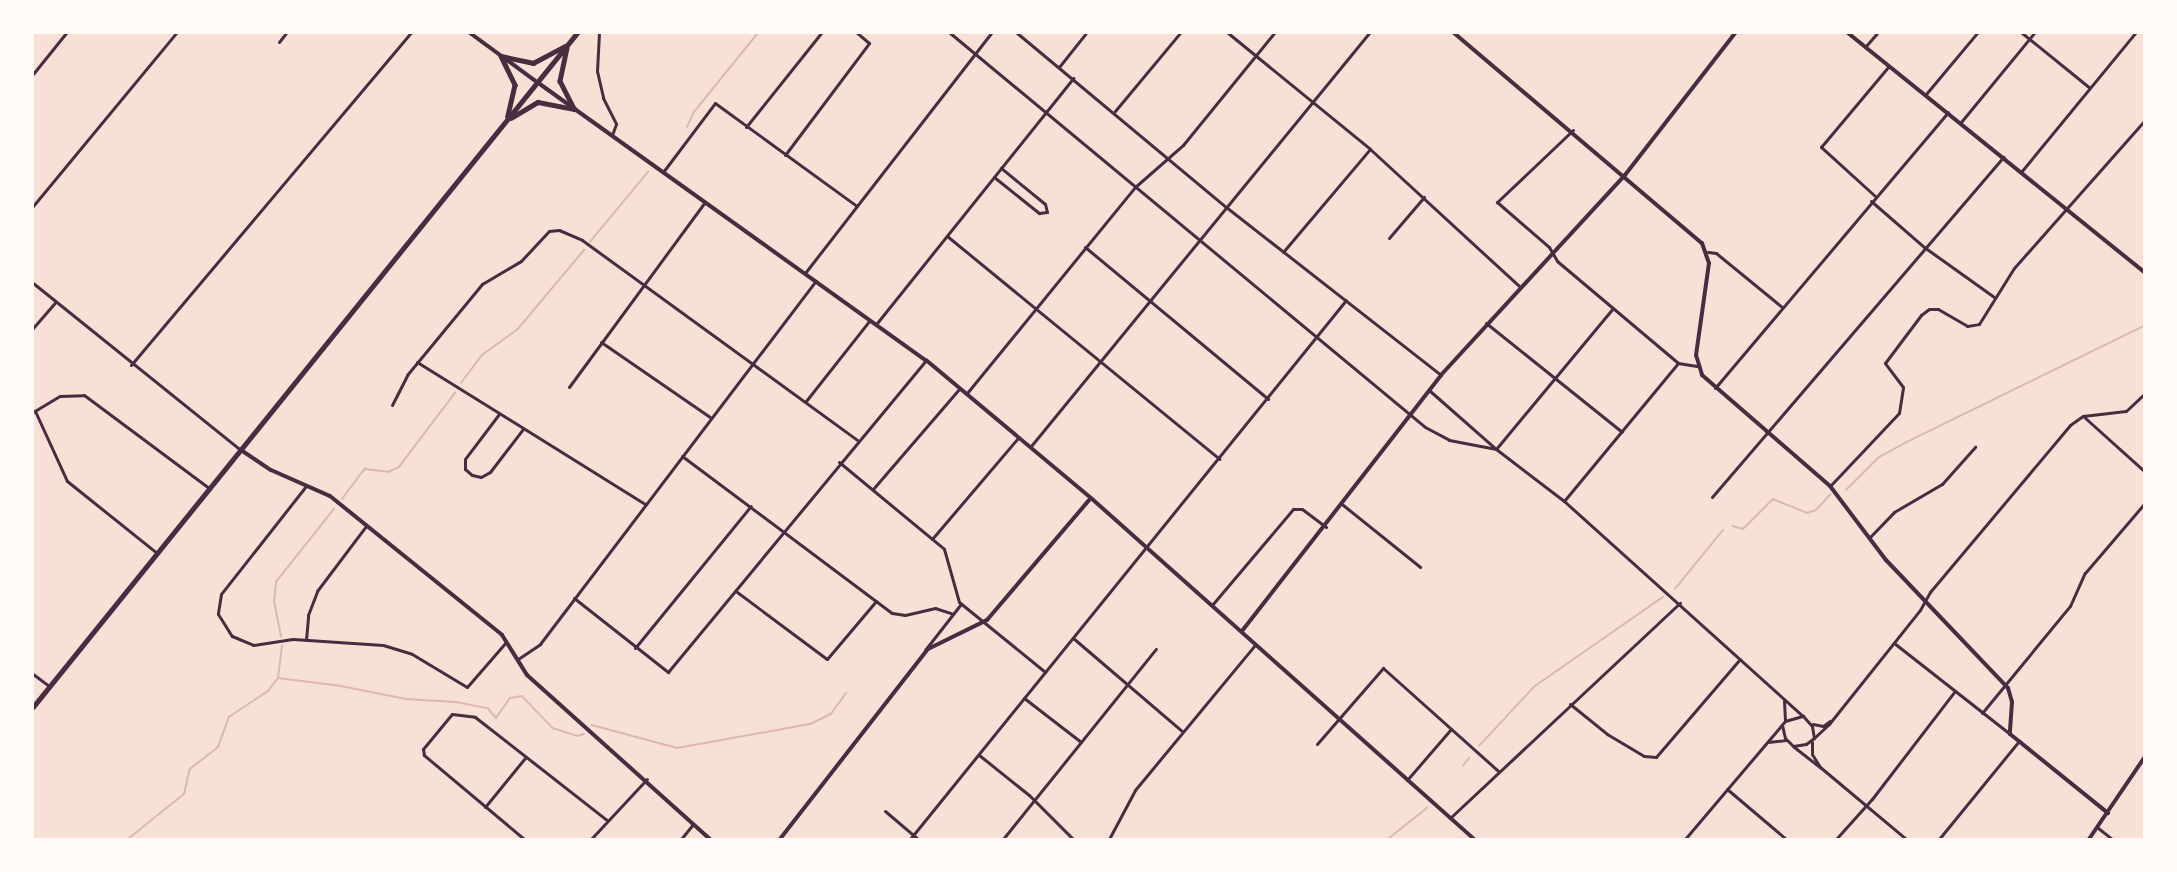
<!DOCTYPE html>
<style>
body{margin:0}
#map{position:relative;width:2177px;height:872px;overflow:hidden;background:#f7e1d7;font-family:"PT Serif",serif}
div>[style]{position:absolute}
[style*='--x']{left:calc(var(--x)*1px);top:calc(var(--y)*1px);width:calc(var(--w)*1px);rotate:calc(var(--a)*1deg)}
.stream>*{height:1.5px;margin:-0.75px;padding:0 0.75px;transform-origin:0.75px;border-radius:0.75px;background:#dcb8b0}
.minor>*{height:3px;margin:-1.5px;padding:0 1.5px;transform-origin:1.5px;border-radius:1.5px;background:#4a2c40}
.tertiary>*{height:4px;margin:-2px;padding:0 2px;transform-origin:2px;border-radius:2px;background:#4a2c40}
.secondary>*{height:4px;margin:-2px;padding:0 2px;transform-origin:2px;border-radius:2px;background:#4a2c40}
.primary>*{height:4.5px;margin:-2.25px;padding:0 2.25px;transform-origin:2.25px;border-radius:2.25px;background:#4a2c40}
span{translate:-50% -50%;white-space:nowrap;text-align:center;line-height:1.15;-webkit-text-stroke:6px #fffaf5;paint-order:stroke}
.frame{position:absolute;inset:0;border:34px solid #fffaf5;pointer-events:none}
</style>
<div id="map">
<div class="stream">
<div style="--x:687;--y:127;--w:17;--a:-65"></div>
<div style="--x:694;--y:112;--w:102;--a:-51"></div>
<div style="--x:590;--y:242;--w:91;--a:-50.4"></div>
<div style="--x:461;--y:383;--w:35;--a:-53"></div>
<div style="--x:482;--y:355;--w:44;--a:-35.8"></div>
<div style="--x:518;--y:329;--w:103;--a:-50.1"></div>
<div style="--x:1846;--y:490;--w:45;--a:-45"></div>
<div style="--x:1878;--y:458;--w:33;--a:-29"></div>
<div style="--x:1907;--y:442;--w:264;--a:-26.1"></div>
<div style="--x:342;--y:499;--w:38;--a:-53"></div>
<div style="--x:365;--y:469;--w:23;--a:7"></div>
<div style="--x:388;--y:472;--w:12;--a:-24"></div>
<div style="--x:399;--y:467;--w:93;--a:-52.9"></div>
<div style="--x:1733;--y:526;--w:10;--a:17"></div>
<div style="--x:1743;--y:529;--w:42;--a:-45"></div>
<div style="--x:1773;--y:499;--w:37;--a:22"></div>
<div style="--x:1807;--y:513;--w:9;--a:-18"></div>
<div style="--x:1816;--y:510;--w:21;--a:-47"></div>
<div style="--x:1675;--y:589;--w:76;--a:-50.9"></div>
<div style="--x:281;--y:637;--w:36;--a:-101"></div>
<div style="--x:274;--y:602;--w:20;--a:-84"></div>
<div style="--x:276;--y:582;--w:93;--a:-51.5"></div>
<div style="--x:278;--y:678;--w:32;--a:-83"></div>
<div style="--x:592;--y:725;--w:88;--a:15.1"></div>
<div style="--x:677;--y:748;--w:136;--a:-10.2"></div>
<div style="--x:811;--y:724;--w:22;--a:-27"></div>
<div style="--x:831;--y:714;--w:26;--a:-54"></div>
<div style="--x:1479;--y:746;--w:82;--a:-47"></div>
<div style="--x:1535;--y:686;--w:156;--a:-34.8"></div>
<div style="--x:1463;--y:766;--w:10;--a:-53"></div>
<div style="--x:128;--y:839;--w:72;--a:-38.8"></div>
<div style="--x:184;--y:794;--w:26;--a:-77"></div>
<div style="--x:190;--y:769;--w:36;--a:-38"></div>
<div style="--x:218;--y:747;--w:32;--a:-70"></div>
<div style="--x:229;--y:717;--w:47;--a:-33.7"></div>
<div style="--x:268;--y:691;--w:16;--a:-52"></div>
<div style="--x:278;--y:678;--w:64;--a:7.2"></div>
<div style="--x:341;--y:686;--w:66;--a:11.3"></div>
<div style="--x:406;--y:699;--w:50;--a:3.4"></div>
<div style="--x:456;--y:702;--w:33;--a:11"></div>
<div style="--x:488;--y:708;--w:13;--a:51"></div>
<div style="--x:496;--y:718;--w:24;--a:-55"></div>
<div style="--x:510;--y:698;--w:12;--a:-9"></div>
<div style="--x:522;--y:696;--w:45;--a:45.9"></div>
<div style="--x:553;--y:728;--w:25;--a:18"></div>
<div style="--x:577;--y:736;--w:7;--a:-16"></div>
<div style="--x:1388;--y:839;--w:50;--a:-38.5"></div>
</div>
<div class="minor">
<div style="--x:599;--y:33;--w:38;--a:93"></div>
<div style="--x:597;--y:71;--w:28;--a:77"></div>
<div style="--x:603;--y:98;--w:29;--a:63"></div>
<div style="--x:616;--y:124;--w:12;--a:110"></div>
<div style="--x:950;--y:33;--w:617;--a:39.67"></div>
<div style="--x:1425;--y:427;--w:27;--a:28"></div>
<div style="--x:1449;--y:440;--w:48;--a:10.8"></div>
<div style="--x:1017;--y:33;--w:272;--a:39.8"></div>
<div style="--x:1226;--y:207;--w:273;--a:38"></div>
<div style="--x:1228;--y:33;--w:183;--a:39.2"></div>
<div style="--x:1370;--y:149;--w:202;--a:42.6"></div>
<div style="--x:2022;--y:33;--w:87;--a:39"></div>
<div style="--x:279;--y:42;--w:11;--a:-52"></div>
<div style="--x:1865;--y:47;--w:18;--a:-49"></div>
<div style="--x:1059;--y:67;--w:43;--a:-51.5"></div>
<div style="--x:33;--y:74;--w:53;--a:-51.2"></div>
<div style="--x:1926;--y:94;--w:80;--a:-50.1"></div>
<div style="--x:1115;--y:111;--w:102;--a:-50.2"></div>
<div style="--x:1961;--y:122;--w:115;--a:-50.6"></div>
<div style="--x:746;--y:127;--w:120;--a:-51.4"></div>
<div style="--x:1573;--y:130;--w:105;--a:136.5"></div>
<div style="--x:1497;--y:202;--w:69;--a:40.9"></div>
<div style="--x:1549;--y:247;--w:16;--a:60"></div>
<div style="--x:1557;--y:261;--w:158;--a:40.1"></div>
<div style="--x:1678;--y:363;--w:19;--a:9"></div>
<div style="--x:785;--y:155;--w:140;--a:-53.1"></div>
<div style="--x:869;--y:43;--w:16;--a:-140"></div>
<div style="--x:663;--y:172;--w:86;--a:-53"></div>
<div style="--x:715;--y:103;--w:175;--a:36"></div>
<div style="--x:2021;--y:172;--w:180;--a:-50.6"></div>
<div style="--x:994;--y:177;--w:58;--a:38.7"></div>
<div style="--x:1039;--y:213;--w:8;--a:-7"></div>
<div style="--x:1047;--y:212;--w:8;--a:-104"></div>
<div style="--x:1045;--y:204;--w:57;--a:-140.7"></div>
<div style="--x:1875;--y:196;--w:73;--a:-137.8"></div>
<div style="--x:1821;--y:147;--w:106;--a:-50"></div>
<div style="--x:1871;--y:201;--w:70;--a:41"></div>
<div style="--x:1924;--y:247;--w:86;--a:35.5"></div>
<div style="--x:33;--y:206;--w:224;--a:-50.4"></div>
<div style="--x:947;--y:236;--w:352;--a:39.3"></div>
<div style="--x:1389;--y:238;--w:54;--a:-49.5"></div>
<div style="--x:1085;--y:247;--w:238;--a:39.7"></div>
<div style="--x:1283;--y:252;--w:135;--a:-49.8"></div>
<div style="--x:1708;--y:252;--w:8;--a:7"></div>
<div style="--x:1716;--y:253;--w:85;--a:39.3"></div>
<div style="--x:805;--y:273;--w:304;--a:-52.2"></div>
<div style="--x:33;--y:283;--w:267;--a:38.8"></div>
<div style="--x:877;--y:323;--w:314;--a:-51.3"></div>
<div style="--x:1486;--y:323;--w:174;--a:38.7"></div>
<div style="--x:33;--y:328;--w:35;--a:-49"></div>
<div style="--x:601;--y:342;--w:134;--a:34.6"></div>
<div style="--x:417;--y:362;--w:269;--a:31.9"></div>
<div style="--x:131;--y:365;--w:434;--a:-49.9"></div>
<div style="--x:569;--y:387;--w:228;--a:-53.7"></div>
<div style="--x:1715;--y:388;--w:361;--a:-49.8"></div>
<div style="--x:1430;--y:391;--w:88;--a:41.3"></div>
<div style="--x:1496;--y:449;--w:86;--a:37.4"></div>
<div style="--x:1564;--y:501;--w:321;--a:42"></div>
<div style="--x:967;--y:393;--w:266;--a:-50.8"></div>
<div style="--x:1135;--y:187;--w:64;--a:-41.2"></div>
<div style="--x:1183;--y:145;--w:144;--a:-50.9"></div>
<div style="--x:806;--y:401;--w:103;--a:-51.7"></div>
<div style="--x:392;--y:405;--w:34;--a:-63"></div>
<div style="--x:407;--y:375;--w:118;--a:-50.5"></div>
<div style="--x:482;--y:284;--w:45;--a:-30.5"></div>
<div style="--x:521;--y:261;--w:41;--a:-47"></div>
<div style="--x:549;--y:231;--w:10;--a:-6"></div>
<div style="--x:559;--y:230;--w:25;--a:23"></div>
<div style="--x:582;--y:240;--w:340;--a:36"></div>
<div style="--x:35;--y:411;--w:77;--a:65.4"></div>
<div style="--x:67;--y:481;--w:115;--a:38.7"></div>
<div style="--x:33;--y:412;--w:31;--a:-31"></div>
<div style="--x:60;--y:396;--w:24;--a:-2"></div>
<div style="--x:84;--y:395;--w:157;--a:36.7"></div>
<div style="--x:499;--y:414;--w:56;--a:127.1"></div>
<div style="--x:465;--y:459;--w:10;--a:90"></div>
<div style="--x:465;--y:469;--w:9;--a:41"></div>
<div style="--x:472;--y:475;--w:9;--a:13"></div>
<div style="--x:481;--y:477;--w:10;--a:-29"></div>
<div style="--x:490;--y:472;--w:54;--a:-52.5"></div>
<div style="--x:2083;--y:416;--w:82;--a:42"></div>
<div style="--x:1031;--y:446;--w:534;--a:-50.7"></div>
<div style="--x:1496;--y:449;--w:183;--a:-50.3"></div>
<div style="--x:682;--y:456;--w:262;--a:36.8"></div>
<div style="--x:892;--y:613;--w:13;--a:9"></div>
<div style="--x:905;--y:615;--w:31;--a:-13"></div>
<div style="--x:935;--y:608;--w:19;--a:18"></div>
<div style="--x:839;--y:462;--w:136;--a:39.6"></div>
<div style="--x:944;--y:549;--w:55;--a:74.2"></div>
<div style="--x:959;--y:602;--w:111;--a:39.1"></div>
<div style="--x:306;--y:486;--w:137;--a:128.2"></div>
<div style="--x:221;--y:594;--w:20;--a:99"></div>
<div style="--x:218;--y:614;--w:26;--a:58"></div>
<div style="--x:232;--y:636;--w:23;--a:23"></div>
<div style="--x:253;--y:645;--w:40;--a:-8.5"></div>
<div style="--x:293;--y:639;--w:90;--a:3.8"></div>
<div style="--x:383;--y:645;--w:30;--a:17"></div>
<div style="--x:412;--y:654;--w:64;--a:31"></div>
<div style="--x:467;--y:687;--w:60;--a:-49.1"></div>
<div style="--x:1830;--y:486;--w:100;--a:-46.6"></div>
<div style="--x:1899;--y:413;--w:26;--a:-81"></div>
<div style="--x:1903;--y:387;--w:30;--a:-127"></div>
<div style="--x:1885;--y:363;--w:60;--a:-53.1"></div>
<div style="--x:1921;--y:315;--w:10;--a:-37"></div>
<div style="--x:1929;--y:309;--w:9;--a:0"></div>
<div style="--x:1938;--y:309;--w:34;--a:30"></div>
<div style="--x:1967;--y:326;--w:12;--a:-9"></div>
<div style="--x:1979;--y:324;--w:66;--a:-58"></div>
<div style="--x:2014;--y:268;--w:196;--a:-48.5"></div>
<div style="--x:873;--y:489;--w:133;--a:-49.3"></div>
<div style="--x:1712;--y:497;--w:448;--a:-49.4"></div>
<div style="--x:1564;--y:501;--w:179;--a:-50.4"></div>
<div style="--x:1343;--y:505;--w:99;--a:38.8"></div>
<div style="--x:1869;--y:538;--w:36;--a:-46"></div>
<div style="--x:1894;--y:512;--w:56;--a:-30.3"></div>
<div style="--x:1942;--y:484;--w:50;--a:-48.3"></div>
<div style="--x:932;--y:539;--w:133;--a:-49.6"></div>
<div style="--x:737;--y:592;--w:112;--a:36.7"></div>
<div style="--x:827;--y:659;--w:76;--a:-49.8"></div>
<div style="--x:574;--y:598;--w:120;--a:38.2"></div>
<div style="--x:668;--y:672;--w:405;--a:-50.4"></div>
<div style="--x:1212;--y:605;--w:126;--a:-49.8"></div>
<div style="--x:1293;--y:509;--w:9;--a:0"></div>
<div style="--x:1302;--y:509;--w:30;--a:37"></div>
<div style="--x:1073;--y:638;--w:143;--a:40.5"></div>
<div style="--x:306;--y:640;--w:25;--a:-85"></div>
<div style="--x:308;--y:615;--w:26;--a:-69"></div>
<div style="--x:317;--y:591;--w:81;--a:-53"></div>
<div style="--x:1894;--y:643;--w:147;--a:38.1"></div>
<div style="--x:635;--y:648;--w:183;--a:-50.8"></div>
<div style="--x:925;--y:650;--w:58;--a:-52"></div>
<div style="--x:518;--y:659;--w:27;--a:-34"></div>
<div style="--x:540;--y:644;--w:456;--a:-52.8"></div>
<div style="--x:33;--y:674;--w:21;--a:37"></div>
<div style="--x:1024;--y:698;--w:72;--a:37.7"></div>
<div style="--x:1784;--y:701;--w:19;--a:87"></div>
<div style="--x:1570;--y:704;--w:48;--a:39"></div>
<div style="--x:1607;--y:734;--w:43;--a:30.7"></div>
<div style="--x:1644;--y:756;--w:12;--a:5"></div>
<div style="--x:1656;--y:757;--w:129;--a:-49.4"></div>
<div style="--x:1982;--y:713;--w:139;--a:-50.6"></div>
<div style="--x:2070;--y:606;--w:36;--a:-66"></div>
<div style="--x:2085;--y:573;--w:91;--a:-49.5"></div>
<div style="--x:1813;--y:724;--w:10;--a:11"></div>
<div style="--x:1823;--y:726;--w:9;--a:-36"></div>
<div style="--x:1814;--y:738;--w:21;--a:-43"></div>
<div style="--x:1829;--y:724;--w:146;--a:-51.4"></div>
<div style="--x:1920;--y:610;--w:21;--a:-61"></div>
<div style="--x:1930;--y:592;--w:218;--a:-50"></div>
<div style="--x:2070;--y:425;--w:16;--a:-35"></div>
<div style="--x:2083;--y:416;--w:43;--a:-6.6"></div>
<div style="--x:2126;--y:411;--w:25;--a:-43"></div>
<div style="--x:1768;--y:742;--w:18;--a:-6"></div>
<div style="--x:1317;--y:744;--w:101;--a:-49"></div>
<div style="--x:1383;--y:668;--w:154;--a:41.8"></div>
<div style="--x:1794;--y:747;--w:33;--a:38"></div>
<div style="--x:1820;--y:767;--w:15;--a:-122"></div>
<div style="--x:1812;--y:754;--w:12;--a:-90"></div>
<div style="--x:979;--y:755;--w:64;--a:38.7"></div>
<div style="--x:1029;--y:795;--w:62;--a:45"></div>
<div style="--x:1820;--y:767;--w:112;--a:39.9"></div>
<div style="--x:1407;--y:780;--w:67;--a:-49.2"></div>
<div style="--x:1727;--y:789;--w:77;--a:40.3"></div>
<div style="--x:485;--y:807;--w:63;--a:-50.8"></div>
<div style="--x:885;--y:811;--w:43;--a:40.3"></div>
<div style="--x:1450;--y:818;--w:315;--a:-43.1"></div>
<div style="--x:2098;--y:828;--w:18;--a:38"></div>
<div style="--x:524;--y:839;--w:131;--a:-140"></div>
<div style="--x:424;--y:755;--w:6;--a:-99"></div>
<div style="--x:423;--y:749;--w:45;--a:-50.4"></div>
<div style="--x:452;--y:714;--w:23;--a:7"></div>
<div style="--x:475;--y:717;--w:167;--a:38"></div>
<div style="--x:591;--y:839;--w:82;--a:-47"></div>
<div style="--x:681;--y:839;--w:19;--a:-51"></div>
<div style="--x:910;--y:839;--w:693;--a:-51.03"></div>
<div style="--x:1003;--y:839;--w:244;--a:-51.2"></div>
<div style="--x:1109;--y:839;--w:55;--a:-62"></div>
<div style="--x:1135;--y:790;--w:188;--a:-50.4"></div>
<div style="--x:1685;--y:839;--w:155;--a:-49.7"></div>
<div style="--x:1785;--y:721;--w:19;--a:-16"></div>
<div style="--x:1803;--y:716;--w:13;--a:48"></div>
<div style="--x:1812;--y:726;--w:12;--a:81"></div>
<div style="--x:1814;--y:738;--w:10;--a:143"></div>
<div style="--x:1806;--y:744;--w:13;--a:171"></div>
<div style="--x:1793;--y:746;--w:11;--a:-135"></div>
<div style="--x:1785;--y:738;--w:13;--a:-103"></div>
<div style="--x:1836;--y:839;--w:54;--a:-48"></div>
<div style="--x:1872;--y:799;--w:136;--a:-52.5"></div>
<div style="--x:1939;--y:839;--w:127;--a:-50.8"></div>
</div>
<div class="tertiary">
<div style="--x:470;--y:33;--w:83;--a:36.2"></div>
<div style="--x:1454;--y:33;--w:325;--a:40.3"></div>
<div style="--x:1702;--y:243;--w:21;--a:71"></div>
<div style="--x:1709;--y:263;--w:93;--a:98"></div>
<div style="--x:1696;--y:355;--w:21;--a:73"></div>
<div style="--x:1702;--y:375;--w:169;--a:40.9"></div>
<div style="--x:1830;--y:486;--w:93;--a:52.9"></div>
<div style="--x:1886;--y:560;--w:177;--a:46.4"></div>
<div style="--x:2008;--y:688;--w:15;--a:74"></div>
<div style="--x:2012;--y:702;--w:32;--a:94"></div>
<div style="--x:2010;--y:734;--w:126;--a:38.9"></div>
<div style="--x:1848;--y:33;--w:380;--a:38.9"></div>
<div style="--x:241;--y:450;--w:36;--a:34"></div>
<div style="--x:271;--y:470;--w:64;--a:23.8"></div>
<div style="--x:330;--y:496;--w:221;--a:38.9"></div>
<div style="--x:502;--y:635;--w:47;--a:58"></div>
<div style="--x:527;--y:675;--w:246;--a:41.9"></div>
<div style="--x:1242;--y:631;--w:324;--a:-52.1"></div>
<div style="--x:1441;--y:375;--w:272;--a:-47.4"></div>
<div style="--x:1625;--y:175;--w:180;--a:-52.2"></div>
<div style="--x:780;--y:839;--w:241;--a:-52.1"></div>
<div style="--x:928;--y:649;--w:66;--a:-26.2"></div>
<div style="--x:987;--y:620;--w:160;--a:-49.6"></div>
</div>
<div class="secondary">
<div style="--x:537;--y:82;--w:478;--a:35.6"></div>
<div style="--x:926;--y:360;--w:215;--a:39.9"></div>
<div style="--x:1091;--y:498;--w:513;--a:41.68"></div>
<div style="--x:2089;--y:839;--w:98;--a:-55.8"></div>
</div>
<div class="primary">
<div style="--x:567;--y:48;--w:34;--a:102"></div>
<div style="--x:560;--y:81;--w:31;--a:63"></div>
<div style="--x:501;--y:56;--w:33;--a:12"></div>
<div style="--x:533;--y:63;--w:36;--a:-28"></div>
<div style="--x:501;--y:56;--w:32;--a:64"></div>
<div style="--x:515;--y:85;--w:32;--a:103"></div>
<div style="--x:511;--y:118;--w:31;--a:-31"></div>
<div style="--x:538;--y:102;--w:37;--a:11"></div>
<div style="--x:33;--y:707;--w:866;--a:-51.09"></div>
</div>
<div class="frame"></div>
</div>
